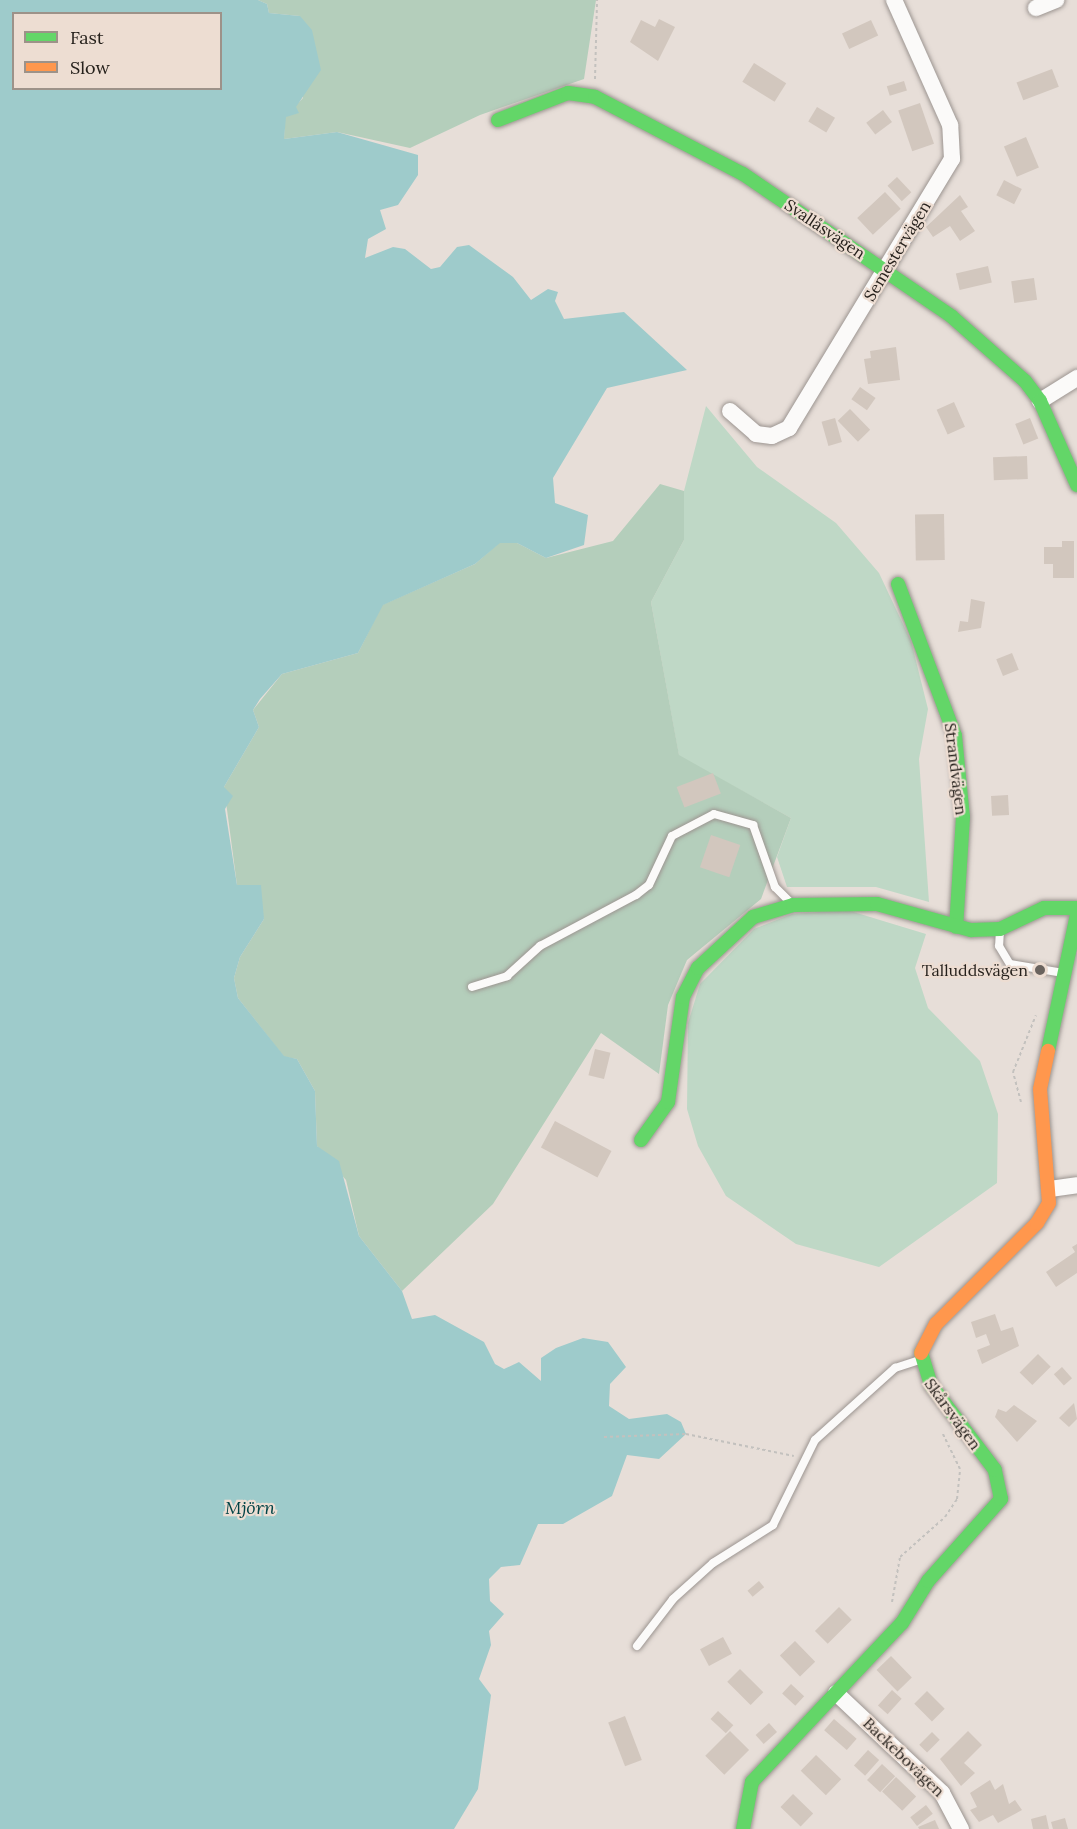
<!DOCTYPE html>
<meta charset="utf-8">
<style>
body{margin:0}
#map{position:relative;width:1077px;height:1829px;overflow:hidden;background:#e7ded8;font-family:Lora,serif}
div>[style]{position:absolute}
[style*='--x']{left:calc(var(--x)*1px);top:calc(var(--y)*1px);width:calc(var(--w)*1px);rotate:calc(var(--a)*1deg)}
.green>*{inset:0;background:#bfd8c6}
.forest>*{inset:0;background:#b4cebb}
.water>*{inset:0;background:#9ecbcb}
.building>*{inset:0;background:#d2c7be;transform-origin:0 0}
.path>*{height:2px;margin-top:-1px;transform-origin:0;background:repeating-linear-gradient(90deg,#c3c1be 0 3px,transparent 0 6px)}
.roads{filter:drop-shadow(0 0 2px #9c9591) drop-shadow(0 0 2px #9c9591)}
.lane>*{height:8px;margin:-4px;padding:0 4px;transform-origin:4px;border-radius:4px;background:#fbfaf9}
.street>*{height:16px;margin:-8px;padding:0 8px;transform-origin:8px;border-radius:8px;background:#fbfaf9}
.fast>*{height:14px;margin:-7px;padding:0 7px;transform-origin:7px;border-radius:7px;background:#63d668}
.slow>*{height:14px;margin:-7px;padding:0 7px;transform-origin:7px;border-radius:7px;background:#ff974d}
.dots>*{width:16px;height:16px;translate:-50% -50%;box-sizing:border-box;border:3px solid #edddd2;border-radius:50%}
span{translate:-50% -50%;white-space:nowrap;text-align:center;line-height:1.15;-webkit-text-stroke:4.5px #edddd2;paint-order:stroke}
.street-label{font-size:16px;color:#26211c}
.poi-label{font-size:16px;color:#26211c}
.right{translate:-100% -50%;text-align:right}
.water-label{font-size:18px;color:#004346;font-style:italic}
.legend{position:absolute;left:12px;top:12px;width:210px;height:78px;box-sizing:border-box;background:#edddd2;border:2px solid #9d9289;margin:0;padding:8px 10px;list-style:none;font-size:18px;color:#26211c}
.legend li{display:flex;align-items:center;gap:12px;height:30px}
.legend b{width:30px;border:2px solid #9d9289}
</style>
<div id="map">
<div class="green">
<div style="clip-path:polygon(706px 406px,757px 467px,836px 523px,879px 573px,911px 641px,928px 709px,919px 759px,929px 902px,876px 887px,787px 887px,777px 857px,791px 818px,679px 756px,651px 602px,684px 540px,684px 491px)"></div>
<div style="clip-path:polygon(847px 910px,926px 934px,915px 968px,928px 1008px,980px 1061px,998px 1114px,997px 1183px,879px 1267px,796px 1244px,726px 1196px,698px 1146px,687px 1109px,688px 1023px,700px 984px,754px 929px,792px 914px)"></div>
</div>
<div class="forest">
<div style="clip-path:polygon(258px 0,596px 0,584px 79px,480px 115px,410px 148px,337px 132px,284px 139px,285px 117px,303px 98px,300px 16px,269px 13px,267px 4px)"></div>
<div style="clip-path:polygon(660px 484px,684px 491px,684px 540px,651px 602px,679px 755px,791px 818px,761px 899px,687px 960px,668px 1005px,659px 1074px,601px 1033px,493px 1204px,402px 1291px,359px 1236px,346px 1180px,317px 1146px,315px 1091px,297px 1059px,284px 1057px,238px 998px,234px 978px,240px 957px,264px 919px,248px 887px,237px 885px,224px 787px,259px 727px,253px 710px,282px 674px,358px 653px,382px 605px,475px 564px,499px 543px,517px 543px,546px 558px,613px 541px)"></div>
</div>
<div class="water">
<div style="clip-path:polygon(evenodd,0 0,258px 0,267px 4px,269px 13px,300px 16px,312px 30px,321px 70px,296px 107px,299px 113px,286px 117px,284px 139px,337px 132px,418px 155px,418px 175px,398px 205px,380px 210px,386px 229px,368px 239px,365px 258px,393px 247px,405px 249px,431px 269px,440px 267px,457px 247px,469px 245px,513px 277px,531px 300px,548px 289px,558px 292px,555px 301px,564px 319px,624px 312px,687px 370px,607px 388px,553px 478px,555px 503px,588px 515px,584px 545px,546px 558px,517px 543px,500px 543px,475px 564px,383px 605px,358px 653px,282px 674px,260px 699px,253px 710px,259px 727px,224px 787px,233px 796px,225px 809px,237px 885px,261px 885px,264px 919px,240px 957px,234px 978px,238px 998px,284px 1056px,297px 1059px,315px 1091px,317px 1146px,339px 1161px,359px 1236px,402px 1291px,412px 1319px,435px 1315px,484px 1342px,495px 1364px,504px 1369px,519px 1362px,541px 1381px,541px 1358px,556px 1348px,583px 1338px,608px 1342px,626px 1367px,610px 1384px,609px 1406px,629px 1419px,667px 1414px,681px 1422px,686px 1434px,659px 1459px,627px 1455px,612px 1496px,563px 1524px,538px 1524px,520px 1565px,501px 1567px,489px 1579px,490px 1601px,504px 1614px,489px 1631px,491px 1645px,479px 1679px,491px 1695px,478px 1789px,454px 1829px,0 1829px,0 0,14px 14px,220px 14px,220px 88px,14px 88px,14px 14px)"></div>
</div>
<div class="building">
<div style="clip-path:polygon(659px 19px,675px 27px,658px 61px,630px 42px,641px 20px,655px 27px)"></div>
<div style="left:871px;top:20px;width:17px;height:32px;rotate:65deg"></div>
<div style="left:754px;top:63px;width:38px;height:22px;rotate:32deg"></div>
<div style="left:1052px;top:69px;width:19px;height:38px;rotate:69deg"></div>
<div style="left:904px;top:81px;width:10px;height:18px;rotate:73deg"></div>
<div style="left:920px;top:103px;width:43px;height:23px;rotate:71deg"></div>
<div style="left:817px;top:107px;width:21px;height:17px;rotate:31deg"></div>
<div style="left:883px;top:110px;width:15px;height:21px;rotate:53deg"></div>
<div style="left:1026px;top:137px;width:33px;height:24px;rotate:67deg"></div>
<div style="left:897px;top:177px;width:21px;height:13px;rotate:47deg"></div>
<div style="left:1004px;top:180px;width:20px;height:17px;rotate:27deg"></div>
<div style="left:885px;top:192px;width:23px;height:38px;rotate:47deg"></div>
<div style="clip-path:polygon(960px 195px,968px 207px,961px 211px,975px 231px,960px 241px,950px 226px,933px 237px,926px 227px)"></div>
<div style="left:988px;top:266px;width:17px;height:33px;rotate:77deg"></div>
<div style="left:1034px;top:278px;width:22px;height:23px;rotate:82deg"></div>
<div style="clip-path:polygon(896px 347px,900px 380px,868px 384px,864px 359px,871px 358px,870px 351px)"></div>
<div style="left:860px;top:387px;width:19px;height:15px;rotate:35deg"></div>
<div style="left:954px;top:402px;width:27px;height:19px;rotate:66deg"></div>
<div style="left:850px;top:409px;width:29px;height:17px;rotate:46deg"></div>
<div style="left:835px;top:418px;width:25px;height:14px;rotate:74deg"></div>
<div style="left:1030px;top:418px;width:22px;height:16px;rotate:68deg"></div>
<div style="left:1027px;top:456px;width:23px;height:34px;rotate:88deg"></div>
<div style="left:944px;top:514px;width:46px;height:29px;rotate:89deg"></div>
<div style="clip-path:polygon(1062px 541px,1074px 541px,1074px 578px,1053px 578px,1053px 564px,1044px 564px,1044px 547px,1062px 547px)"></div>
<div style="clip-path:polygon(971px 599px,985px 602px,981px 628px,958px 632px,960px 621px,968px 622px)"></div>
<div style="left:1012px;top:653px;width:18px;height:17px;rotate:68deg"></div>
<div style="left:713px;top:773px;width:22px;height:39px;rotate:69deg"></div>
<div style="left:1008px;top:795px;width:20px;height:17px;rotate:87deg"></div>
<div style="left:711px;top:835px;width:31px;height:34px;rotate:19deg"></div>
<div style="left:595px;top:1049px;width:16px;height:27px;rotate:14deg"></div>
<div style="left:555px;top:1121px;width:64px;height:30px;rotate:28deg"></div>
<div style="clip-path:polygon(1077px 1244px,1077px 1273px,1056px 1287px,1046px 1272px,1075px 1252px,1072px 1247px)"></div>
<div style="clip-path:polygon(995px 1314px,1001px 1331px,1013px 1327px,1019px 1346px,982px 1364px,977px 1350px,990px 1345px,986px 1334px,976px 1338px,971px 1322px)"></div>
<div style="left:1038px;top:1354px;width:18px;height:26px;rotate:45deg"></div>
<div style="left:1062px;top:1367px;width:15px;height:11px;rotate:48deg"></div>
<div style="clip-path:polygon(1074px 1403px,1077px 1419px,1069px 1427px,1059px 1418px)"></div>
<div style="clip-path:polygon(1014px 1405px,1037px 1421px,1017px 1442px,995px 1417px,998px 1409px,1006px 1412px)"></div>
<div style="left:759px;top:1581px;width:8px;height:15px;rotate:50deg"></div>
<div style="left:839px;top:1607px;width:18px;height:34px;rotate:45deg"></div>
<div style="left:723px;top:1637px;width:19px;height:26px;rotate:62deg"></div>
<div style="left:795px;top:1641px;width:29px;height:21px;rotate:46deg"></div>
<div style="left:891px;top:1656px;width:30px;height:20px;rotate:46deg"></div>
<div style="left:740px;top:1669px;width:33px;height:18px;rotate:45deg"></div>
<div style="left:791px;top:1684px;width:18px;height:13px;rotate:43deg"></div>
<div style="left:892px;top:1690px;width:13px;height:21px;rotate:42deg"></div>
<div style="left:927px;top:1691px;width:25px;height:18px;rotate:45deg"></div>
<div style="left:718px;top:1711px;width:21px;height:11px;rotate:43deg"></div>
<div style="left:625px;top:1716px;width:47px;height:18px;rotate:69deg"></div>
<div style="left:834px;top:1719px;width:30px;height:15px;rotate:41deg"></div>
<div style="left:769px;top:1723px;width:12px;height:18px;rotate:48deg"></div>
<div style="left:730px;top:1731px;width:27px;height:35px;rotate:45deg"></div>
<div style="clip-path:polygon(968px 1731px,982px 1745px,964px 1763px,975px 1773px,961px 1786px,940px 1759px)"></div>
<div style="left:932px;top:1732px;width:11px;height:18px;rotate:45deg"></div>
<div style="left:868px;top:1750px;width:15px;height:21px;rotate:42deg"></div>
<div style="left:816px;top:1755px;width:35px;height:22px;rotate:44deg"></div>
<div style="left:882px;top:1764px;width:18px;height:22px;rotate:43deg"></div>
<div style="left:896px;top:1777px;width:28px;height:20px;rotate:44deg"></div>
<div style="clip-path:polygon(990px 1780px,995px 1790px,1003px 1784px,1009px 1804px,1015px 1800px,1022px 1810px,998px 1823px,993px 1815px,979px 1822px,970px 1810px,977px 1807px,970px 1793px)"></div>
<div style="left:793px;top:1794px;width:28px;height:18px;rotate:44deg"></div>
<div style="left:926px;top:1805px;width:11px;height:20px;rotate:52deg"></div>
<div style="clip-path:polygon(1046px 1815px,1049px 1829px,1033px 1829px,1031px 1819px)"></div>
<div style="clip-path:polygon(1065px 1818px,1068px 1829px,1053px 1829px,1051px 1822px)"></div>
<div style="clip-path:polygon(935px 1820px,939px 1829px,919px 1829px,918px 1827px)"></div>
</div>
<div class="path">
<div style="--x:595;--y:79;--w:79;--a:-88.5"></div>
<div style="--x:1021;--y:1102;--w:31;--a:-105"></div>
<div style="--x:1013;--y:1072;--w:61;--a:-68"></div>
<div style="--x:604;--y:1437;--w:82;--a:-2.1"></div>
<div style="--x:686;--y:1434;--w:110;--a:11.5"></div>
<div style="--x:892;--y:1602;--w:46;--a:-79.9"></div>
<div style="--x:900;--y:1557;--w:60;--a:-41.6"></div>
<div style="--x:945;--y:1517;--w:22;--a:-56"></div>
<div style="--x:957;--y:1499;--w:30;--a:-84"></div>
<div style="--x:960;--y:1469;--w:39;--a:-116"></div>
</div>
<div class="roads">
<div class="lane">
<div style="--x:1000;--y:929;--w:17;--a:93"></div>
<div style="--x:999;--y:946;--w:21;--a:59"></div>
<div style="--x:1010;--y:964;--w:54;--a:9.6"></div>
<div style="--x:472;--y:987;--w:37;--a:-17"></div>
<div style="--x:507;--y:976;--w:45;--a:-42.3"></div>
<div style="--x:540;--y:946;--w:109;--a:-28"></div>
<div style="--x:636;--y:895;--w:16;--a:-38"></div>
<div style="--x:649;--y:885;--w:54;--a:-64.9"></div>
<div style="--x:672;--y:836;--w:47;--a:-27.6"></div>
<div style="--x:714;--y:814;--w:41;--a:15.8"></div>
<div style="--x:753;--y:825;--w:66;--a:70.5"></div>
<div style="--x:775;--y:887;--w:21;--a:45"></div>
<div style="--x:637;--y:1646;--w:59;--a:-52.5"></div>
<div style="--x:673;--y:1599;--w:54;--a:-42"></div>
<div style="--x:713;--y:1563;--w:71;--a:-32.3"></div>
<div style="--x:773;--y:1525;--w:95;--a:-63.7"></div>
<div style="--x:815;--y:1440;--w:108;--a:-42"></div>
<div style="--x:895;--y:1368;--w:25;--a:-18"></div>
</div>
<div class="street">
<div style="--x:1036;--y:8;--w:22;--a:-22"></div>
<div style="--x:1040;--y:401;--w:44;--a:-31.9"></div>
<div style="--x:730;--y:411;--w:35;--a:41"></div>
<div style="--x:756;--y:434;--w:16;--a:7"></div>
<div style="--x:772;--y:436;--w:19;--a:-25"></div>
<div style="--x:789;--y:428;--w:315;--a:-58.8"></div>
<div style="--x:952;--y:159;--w:34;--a:-93"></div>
<div style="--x:950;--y:125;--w:137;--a:-114.1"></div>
<div style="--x:1050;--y:1189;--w:27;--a:-8"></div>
<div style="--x:836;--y:1693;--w:146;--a:43.3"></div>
<div style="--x:942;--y:1793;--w:41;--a:62.2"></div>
</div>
<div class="fast">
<div style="--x:498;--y:120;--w:75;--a:-21.1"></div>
<div style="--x:568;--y:93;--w:27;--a:8"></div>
<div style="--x:595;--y:97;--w:167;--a:27.5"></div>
<div style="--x:743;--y:174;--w:252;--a:34.3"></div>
<div style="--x:951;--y:316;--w:98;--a:41.3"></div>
<div style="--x:1025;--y:381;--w:25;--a:53"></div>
<div style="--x:1040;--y:401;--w:92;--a:66.2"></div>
<div style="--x:898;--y:584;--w:162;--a:69.4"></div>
<div style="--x:955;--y:736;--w:81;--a:84.4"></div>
<div style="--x:963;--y:817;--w:110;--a:93.6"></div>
<div style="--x:1048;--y:1051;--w:140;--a:-78"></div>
<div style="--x:641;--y:1140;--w:47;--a:-54.6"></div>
<div style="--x:668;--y:1102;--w:106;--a:-81.9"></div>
<div style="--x:683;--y:997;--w:33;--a:-63"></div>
<div style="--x:698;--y:968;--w:75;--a:-42.8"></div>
<div style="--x:753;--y:917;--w:42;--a:-16.7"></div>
<div style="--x:793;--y:905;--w:84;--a:-0.7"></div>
<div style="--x:877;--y:904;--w:98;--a:15.5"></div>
<div style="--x:971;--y:930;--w:29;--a:-2"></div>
<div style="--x:1000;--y:929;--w:49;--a:-25.5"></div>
<div style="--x:1044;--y:908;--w:33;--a:0"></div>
<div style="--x:743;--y:1829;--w:48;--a:-79.2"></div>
<div style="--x:752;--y:1782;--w:219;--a:-46.7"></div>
<div style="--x:902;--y:1623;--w:49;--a:-58.2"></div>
<div style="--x:928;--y:1581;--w:110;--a:-48.3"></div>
<div style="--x:1001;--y:1499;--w:30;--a:-102"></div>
<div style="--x:995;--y:1470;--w:106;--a:-127"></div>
<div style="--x:931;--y:1385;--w:34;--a:-107"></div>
</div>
<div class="slow">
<div style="--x:921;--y:1353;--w:33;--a:-63"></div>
<div style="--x:936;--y:1324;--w:143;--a:-45"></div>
<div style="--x:1037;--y:1223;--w:23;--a:-59"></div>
<div style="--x:1049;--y:1203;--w:114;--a:-94.5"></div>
<div style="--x:1040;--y:1089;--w:39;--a:-78"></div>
</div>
</div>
<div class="dots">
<div style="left:1040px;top:970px;background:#6a635e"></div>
</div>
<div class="street-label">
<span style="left:825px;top:229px;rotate:34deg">Svallåsvägen</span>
<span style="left:897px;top:251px;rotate:-59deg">Semestervägen</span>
<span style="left:956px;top:769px;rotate:83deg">Strandvägen</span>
<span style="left:953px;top:1414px;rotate:54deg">Skårsvägen</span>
<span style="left:904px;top:1757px;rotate:44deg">Backebovägen</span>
</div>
<div class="poi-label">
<span class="right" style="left:1028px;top:970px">Talluddsvägen</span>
</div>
<div class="water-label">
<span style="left:250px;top:1508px">Mjörn</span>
</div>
<ul class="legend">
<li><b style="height:8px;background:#63d668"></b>Fast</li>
<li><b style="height:8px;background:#ff974d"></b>Slow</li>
</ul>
</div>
